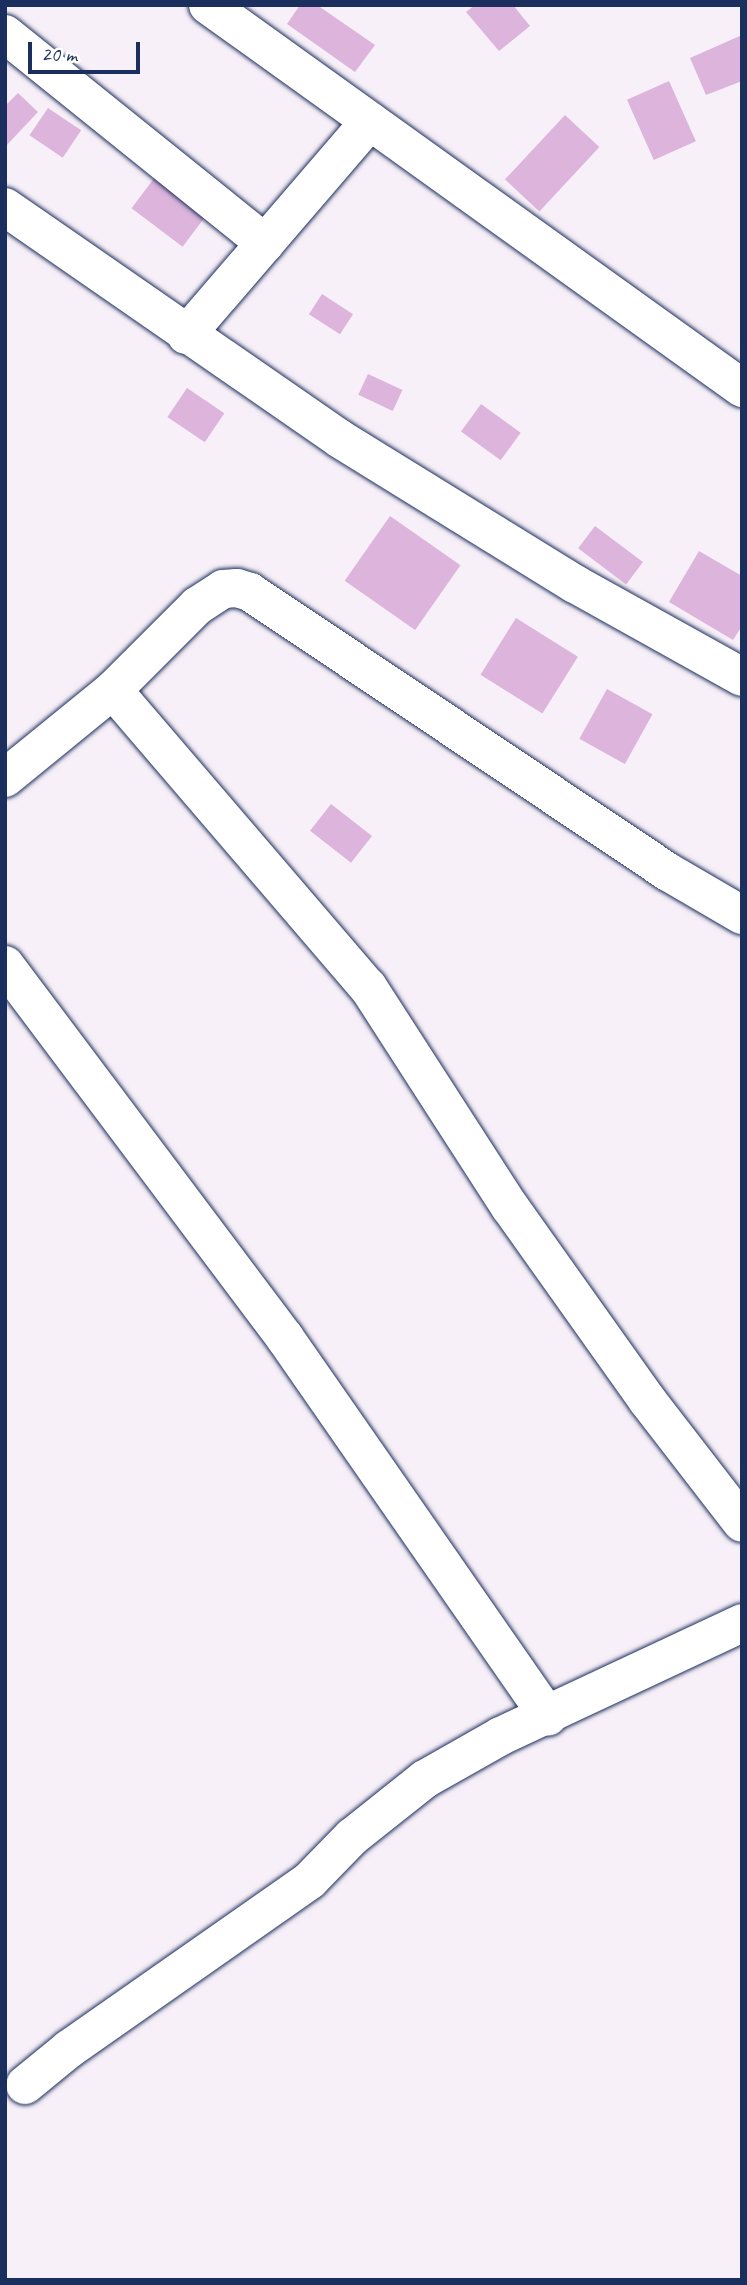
<!DOCTYPE html>
<style>
body{margin:0}
#map{position:relative;width:747px;height:2285px;overflow:hidden;background:#f8f0f8;font-family:Caveat,sans-serif}
div>[style]{position:absolute}
[style*='--x']{left:calc(var(--x)*1px);top:calc(var(--y)*1px);width:calc(var(--w)*1px);rotate:calc(var(--a)*1deg)}
.building>*{inset:0;background:#dcb4dc;transform-origin:0 0}
.roads{filter:drop-shadow(0 0 2px #1b2f5e) drop-shadow(0 0 2px #1b2f5e)}
.minor>*{height:38px;margin:-19px;padding:0 19px;transform-origin:19px;border-radius:19px;background:#fff}
span{translate:-50% -50%;white-space:nowrap;text-align:center;line-height:1.15;-webkit-text-stroke:6px #fff;paint-order:stroke}
.frame{position:absolute;inset:0;border:7px solid #1b2f5e;pointer-events:none}
.scale{position:absolute;left:28px;top:42px;width:112px;height:32px;box-sizing:border-box;border:4px solid #1b2f5e;border-top:0;padding-left:9px;font-size:21px;line-height:24px;white-space:nowrap;color:#1b2f5e;-webkit-text-stroke:5px #fff;paint-order:stroke}
</style>
<div id="map">
<div class="building">
<div style="clip-path:polygon(300px 5px,317px 5px,375px 45px,355px 72px,287px 24px)"></div>
<div style="clip-path:polygon(475px 5px,513px 5px,530px 26px,499px 51px,466px 12px)"></div>
<div style="clip-path:polygon(742px 35px,742px 81px,706px 95px,690px 58px)"></div>
<div style="left:669px;top:81px;width:66px;height:46px;rotate:66deg"></div>
<div style="clip-path:polygon(18px 93px,38px 112px,5px 147px,5px 106px)"></div>
<div style="left:48px;top:108px;width:40px;height:33px;rotate:34deg"></div>
<div style="left:565px;top:115px;width:47px;height:88px;rotate:43deg"></div>
<div style="left:158px;top:173px;width:64px;height:44px;rotate:37deg"></div>
<div style="left:322px;top:294px;width:37px;height:24px;rotate:33deg"></div>
<div style="left:368px;top:374px;width:38px;height:23px;rotate:25deg"></div>
<div style="left:187px;top:388px;width:45px;height:35px;rotate:34deg"></div>
<div style="left:481px;top:404px;width:49px;height:34px;rotate:36deg"></div>
<div style="left:390px;top:516px;width:86px;height:79px;rotate:35deg"></div>
<div style="left:595px;top:526px;width:60px;height:28px;rotate:37deg"></div>
<div style="clip-path:polygon(699px 551px,742px 576px,742px 626px,733px 640px,669px 602px)"></div>
<div style="left:516px;top:618px;width:73px;height:67px;rotate:32deg"></div>
<div style="left:607px;top:689px;width:52px;height:57px;rotate:29deg"></div>
<div style="left:331px;top:804px;width:52px;height:34px;rotate:38deg"></div>
</div>
<div class="roads">
<div class="minor">
<div style="--x:208;--y:5;--w:657;--a:35.65"></div>
<div style="--x:5;--y:34;--w:334;--a:38.8"></div>
<div style="--x:5;--y:207;--w:407;--a:34.7"></div>
<div style="--x:340;--y:439;--w:276;--a:31.7"></div>
<div style="--x:575;--y:584;--w:191;--a:29.1"></div>
<div style="--x:186;--y:335;--w:282;--a:-49.3"></div>
<div style="--x:113;--y:690;--w:391;--a:49.4"></div>
<div style="--x:368;--y:987;--w:262;--a:57.2"></div>
<div style="--x:510;--y:1207;--w:237;--a:54.6"></div>
<div style="--x:647;--y:1400;--w:155;--a:52.3"></div>
<div style="--x:5;--y:778;--w:139;--a:-39.2"></div>
<div style="--x:113;--y:690;--w:119;--a:-45"></div>
<div style="--x:197;--y:606;--w:31;--a:-33"></div>
<div style="--x:223;--y:589;--w:14;--a:-4"></div>
<div style="--x:237;--y:588;--w:14;--a:17"></div>
<div style="--x:250;--y:592;--w:503;--a:33.82"></div>
<div style="--x:668;--y:872;--w:86;--a:30.2"></div>
<div style="--x:5;--y:965;--w:466;--a:53.1"></div>
<div style="--x:285;--y:1338;--w:461;--a:55.2"></div>
<div style="--x:25;--y:2085;--w:57;--a:-39.3"></div>
<div style="--x:69;--y:2049;--w:294;--a:-35"></div>
<div style="--x:310;--y:1880;--w:60;--a:-45.7"></div>
<div style="--x:352;--y:1837;--w:93;--a:-38.5"></div>
<div style="--x:425;--y:1779;--w:87;--a:-29.5"></div>
<div style="--x:501;--y:1736;--w:266;--a:-25.1"></div>
</div>
</div>
<div class="frame"></div>
<div class="scale">20 m</div>
</div>
